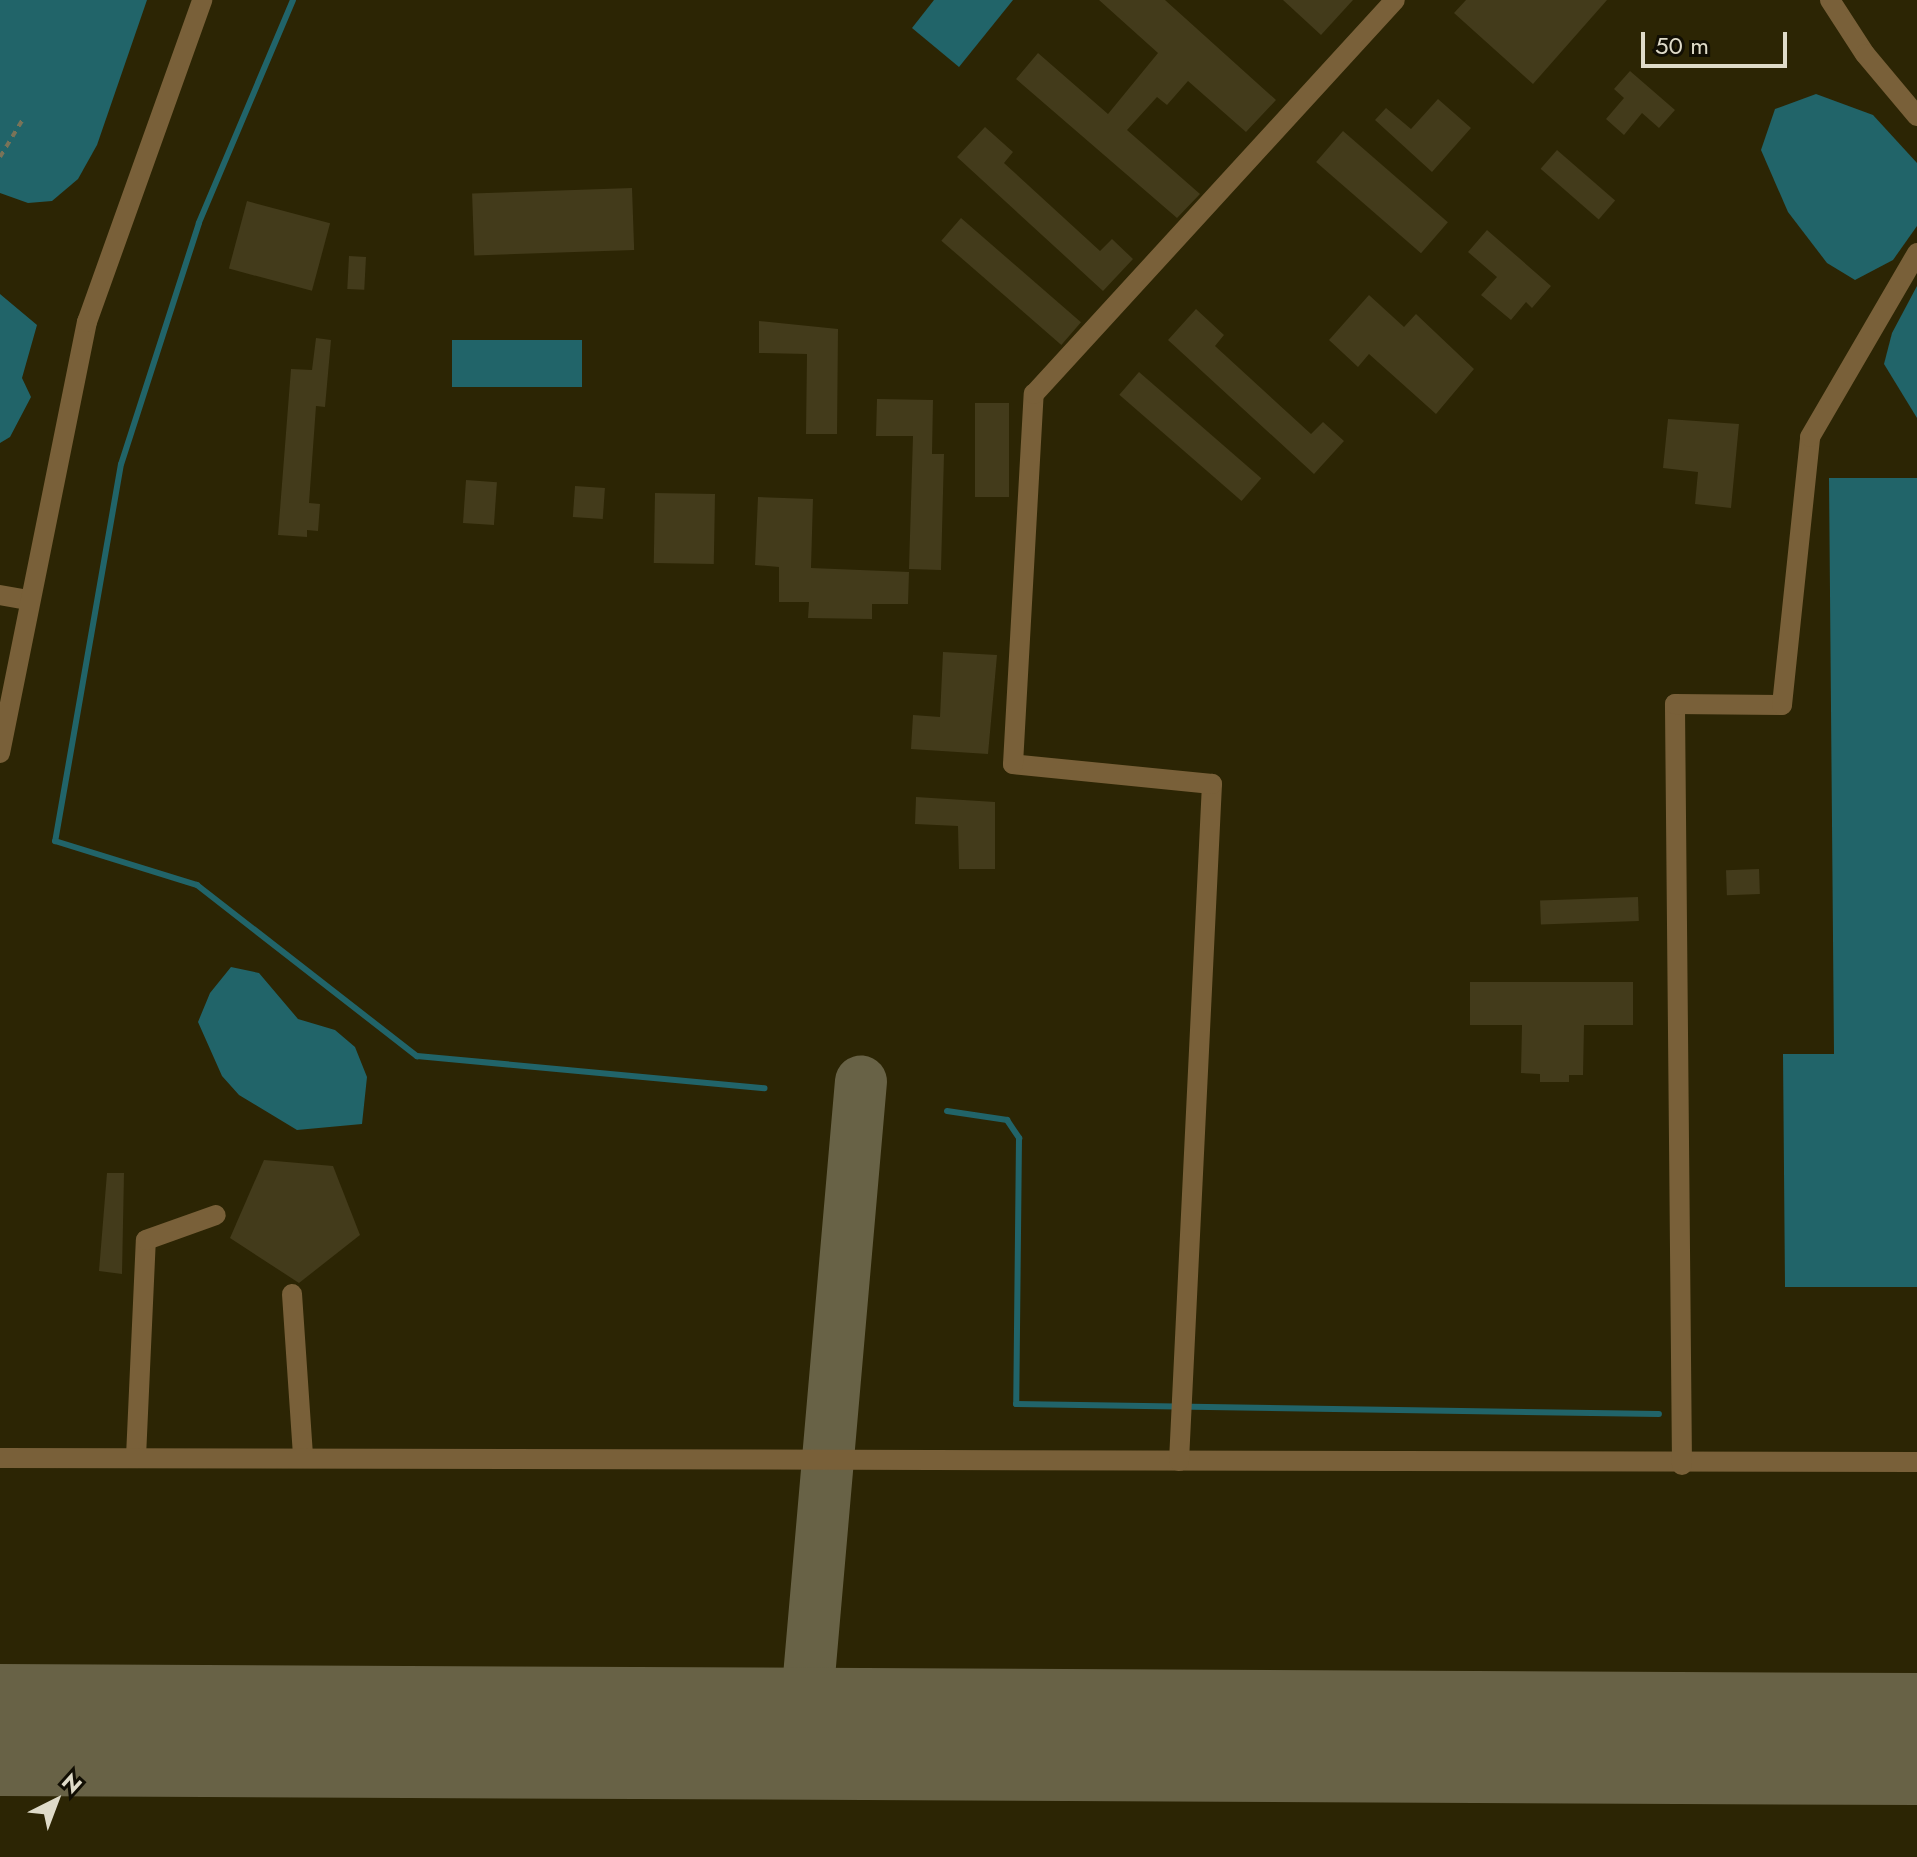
<!DOCTYPE html>
<style>
body{margin:0}
#map{position:relative;width:1917px;height:1857px;overflow:hidden;background:#2c2504;font-family:Jost,sans-serif}
div>[style]{position:absolute}
[style*='--x']{left:calc(var(--x)*1px);top:calc(var(--y)*1px);width:calc(var(--w)*1px);rotate:calc(var(--a)*1deg)}
.water>*{inset:0;background:#216469;transform-origin:0 0}
.stream>*{height:6px;margin:-3px;padding:0 3px;transform-origin:3px;border-radius:3px;background:#216469}
.taxiway>*{height:52px;margin:-26px;padding:0 26px;transform-origin:26px;border-radius:26px;background:#686246}
.runway>*{height:132px;margin:-66px;padding:0 66px;transform-origin:66px;border-radius:66px;background:#686246}
.building>*{inset:0;background:#433b1b;transform-origin:0 0}
.path>*{height:4px;margin-top:-2px;transform-origin:0;background:repeating-linear-gradient(90deg,#797358 0 6px,transparent 0 12px)}
.minor>*{height:20px;margin:-10px;padding:0 10px;transform-origin:10px;border-radius:10px;background:#796039}
span{translate:-50% -50%;white-space:nowrap;text-align:center;line-height:1.15;-webkit-text-stroke:8px #110e03;paint-order:stroke}
.north{position:absolute;left:16px;top:1761px;width:80px;height:80px;-webkit-text-stroke:6px #110e03;paint-order:stroke;rotate:42deg;font-size:22px;font-weight:700;line-height:32px;text-align:center;color:#dfdbc9}
.north::after{content:'';display:block;margin:auto;width:28px;height:36px;background:#dfdbc9;clip-path:polygon(50% 0,100% 100%,50% 72%,0 100%)}
.scale{position:absolute;left:1641px;top:32px;width:146px;height:36px;box-sizing:border-box;border:4px solid #dfdbc9;border-top:0;padding-left:10px;font-size:24px;line-height:28px;white-space:nowrap;color:#dfdbc9;-webkit-text-stroke:6px #110e03;paint-order:stroke}
</style>
<div id="map">
<div class="water">
<div style="clip-path:polygon(0 0,147px 0,97px 145px,78px 179px,52px 201px,28px 203px,0 193px)"></div>
<div style="clip-path:polygon(934px 0,1013px 0,959px 67px,912px 28px)"></div>
<div style="clip-path:polygon(1816px 94px,1873px 115px,1917px 163px,1917px 226px,1893px 260px,1855px 280px,1827px 263px,1788px 212px,1761px 150px,1775px 109px)"></div>
<div style="clip-path:polygon(1917px 286px,1917px 418px,1884px 364px,1892px 333px)"></div>
<div style="clip-path:polygon(0 294px,37px 325px,22px 378px,31px 397px,10px 437px,0 443px)"></div>
<div style="left:452px;top:340px;width:130px;height:47px"></div>
<div style="clip-path:polygon(1829px 478px,1917px 478px,1917px 1287px,1785px 1287px,1783px 1054px,1834px 1054px)"></div>
<div style="clip-path:polygon(231px 967px,259px 973px,298px 1019px,335px 1030px,355px 1047px,367px 1077px,362px 1124px,297px 1130px,239px 1095px,222px 1076px,198px 1022px,210px 993px)"></div>
</div>
<div class="stream">
<div style="--x:293;--y:0;--w:242;--a:112.9"></div>
<div style="--x:199;--y:223;--w:253;--a:107.9"></div>
<div style="--x:121;--y:464;--w:383;--a:99.9"></div>
<div style="--x:55;--y:841;--w:149;--a:17.2"></div>
<div style="--x:197;--y:885;--w:279;--a:37.9"></div>
<div style="--x:417;--y:1056;--w:349;--a:5.3"></div>
<div style="--x:947;--y:1111;--w:61;--a:8.5"></div>
<div style="--x:1007;--y:1120;--w:22;--a:56"></div>
<div style="--x:1019;--y:1138;--w:266;--a:90.6"></div>
<div style="--x:1016;--y:1404;--w:643;--a:0.89"></div>
</div>
<div class="taxiway">
<div style="--x:804;--y:1734;--w:655;--a:-85.01"></div>
</div>
<div class="runway">
<div style="--x:0;--y:1730;--w:1917;--a:0.27"></div>
</div>
<div class="building">
<div style="clip-path:polygon(1099px 0,1165px 0,1276px 100px,1246px 132px,1188px 81px,1167px 105px,1157px 97px,1127px 130px,1200px 194px,1177px 218px,1016px 79px,1038px 53px,1108px 114px,1158px 53px)"></div>
<div style="clip-path:polygon(1283px 0,1353px 0,1321px 35px)"></div>
<div style="clip-path:polygon(1466px 0,1607px 0,1533px 84px,1454px 13px)"></div>
<div style="clip-path:polygon(1630px 71px,1675px 110px,1659px 128px,1642px 113px,1624px 135px,1606px 119px,1624px 98px,1614px 89px)"></div>
<div style="clip-path:polygon(1438px 99px,1471px 128px,1432px 172px,1375px 120px,1386px 108px,1411px 129px)"></div>
<div style="clip-path:polygon(985px 127px,1013px 152px,1004px 163px,1100px 251px,1112px 239px,1133px 259px,1103px 291px,957px 157px)"></div>
<div style="left:1343px;top:131px;width:139px;height:41px;rotate:41deg"></div>
<div style="left:1557px;top:150px;width:77px;height:25px;rotate:41deg"></div>
<div style="left:632px;top:188px;width:62px;height:160px;rotate:88deg"></div>
<div style="left:247px;top:201px;width:86px;height:70px;rotate:15deg"></div>
<div style="left:961px;top:218px;width:159px;height:30px;rotate:41deg"></div>
<div style="clip-path:polygon(1487px 230px,1551px 286px,1532px 308px,1526px 302px,1511px 320px,1481px 295px,1497px 277px,1468px 252px)"></div>
<div style="left:349px;top:256px;width:17px;height:33px;rotate:3deg"></div>
<div style="clip-path:polygon(1369px 295px,1404px 327px,1416px 314px,1474px 369px,1436px 414px,1369px 354px,1358px 367px,1329px 340px)"></div>
<div style="clip-path:polygon(1196px 309px,1224px 335px,1215px 346px,1311px 434px,1323px 422px,1344px 441px,1314px 474px,1168px 340px)"></div>
<div style="clip-path:polygon(759px 321px,838px 329px,837px 434px,806px 434px,807px 354px,759px 353px)"></div>
<div style="clip-path:polygon(316px 338px,331px 340px,325px 407px,316px 406px,309px 503px,320px 504px,318px 531px,307px 530px,307px 537px,278px 535px,291px 369px,312px 370px)"></div>
<div style="left:1139px;top:372px;width:162px;height:30px;rotate:41deg"></div>
<div style="clip-path:polygon(877px 399px,933px 400px,932px 454px,944px 454px,941px 570px,909px 569px,913px 436px,876px 436px)"></div>
<div style="left:975px;top:403px;width:34px;height:94px"></div>
<div style="clip-path:polygon(1668px 419px,1739px 424px,1731px 508px,1695px 504px,1698px 472px,1663px 468px)"></div>
<div style="left:466px;top:480px;width:31px;height:43px;rotate:4deg"></div>
<div style="left:575px;top:486px;width:30px;height:31px;rotate:4deg"></div>
<div style="left:655px;top:493px;width:60px;height:70px;rotate:1deg"></div>
<div style="clip-path:polygon(758px 497px,813px 499px,811px 568px,909px 572px,908px 604px,872px 604px,872px 619px,808px 618px,809px 602px,779px 602px,779px 567px,755px 565px)"></div>
<div style="clip-path:polygon(943px 652px,997px 655px,988px 754px,911px 749px,913px 715px,940px 717px)"></div>
<div style="clip-path:polygon(916px 797px,995px 802px,995px 869px,959px 869px,958px 826px,915px 824px)"></div>
<div style="left:1759px;top:869px;width:25px;height:33px;rotate:88deg"></div>
<div style="left:1638px;top:897px;width:24px;height:98px;rotate:88deg"></div>
<div style="clip-path:polygon(1470px 982px,1633px 982px,1633px 1025px,1584px 1025px,1583px 1075px,1569px 1075px,1569px 1082px,1540px 1082px,1540px 1074px,1521px 1073px,1522px 1025px,1470px 1025px)"></div>
<div style="clip-path:polygon(264px 1160px,333px 1166px,360px 1235px,299px 1283px,230px 1238px)"></div>
<div style="clip-path:polygon(107px 1173px,124px 1173px,122px 1274px,99px 1271px)"></div>
</div>
<div class="path">
<div style="--x:0;--y:157;--w:44;--a:-58.8"></div>
</div>
<div class="minor">
<div style="--x:1830;--y:0;--w:64;--a:57.1"></div>
<div style="--x:1865;--y:54;--w:81;--a:50"></div>
<div style="--x:0;--y:595;--w:29;--a:10"></div>
<div style="--x:0;--y:753;--w:440;--a:-78.6"></div>
<div style="--x:87;--y:322;--w:342;--a:-70.3"></div>
<div style="--x:292;--y:1294;--w:162;--a:86.1"></div>
<div style="--x:136;--y:1457;--w:217;--a:-87.4"></div>
<div style="--x:146;--y:1240;--w:74;--a:-19.7"></div>
<div style="--x:0;--y:1458;--w:1917;--a:0.12"></div>
<div style="--x:1179;--y:1461;--w:678;--a:-87.21"></div>
<div style="--x:1212;--y:784;--w:200;--a:-174.3"></div>
<div style="--x:1013;--y:764;--w:371;--a:-86.8"></div>
<div style="--x:1034;--y:394;--w:534;--a:-47.5"></div>
<div style="--x:1682;--y:1465;--w:761;--a:-90.53"></div>
<div style="--x:1675;--y:704;--w:107;--a:0.5"></div>
<div style="--x:1782;--y:705;--w:269;--a:-84"></div>
<div style="--x:1810;--y:437;--w:213;--a:-59.8"></div>
</div>
<div class="north">N</div>
<div class="scale">50 m</div>
</div>
